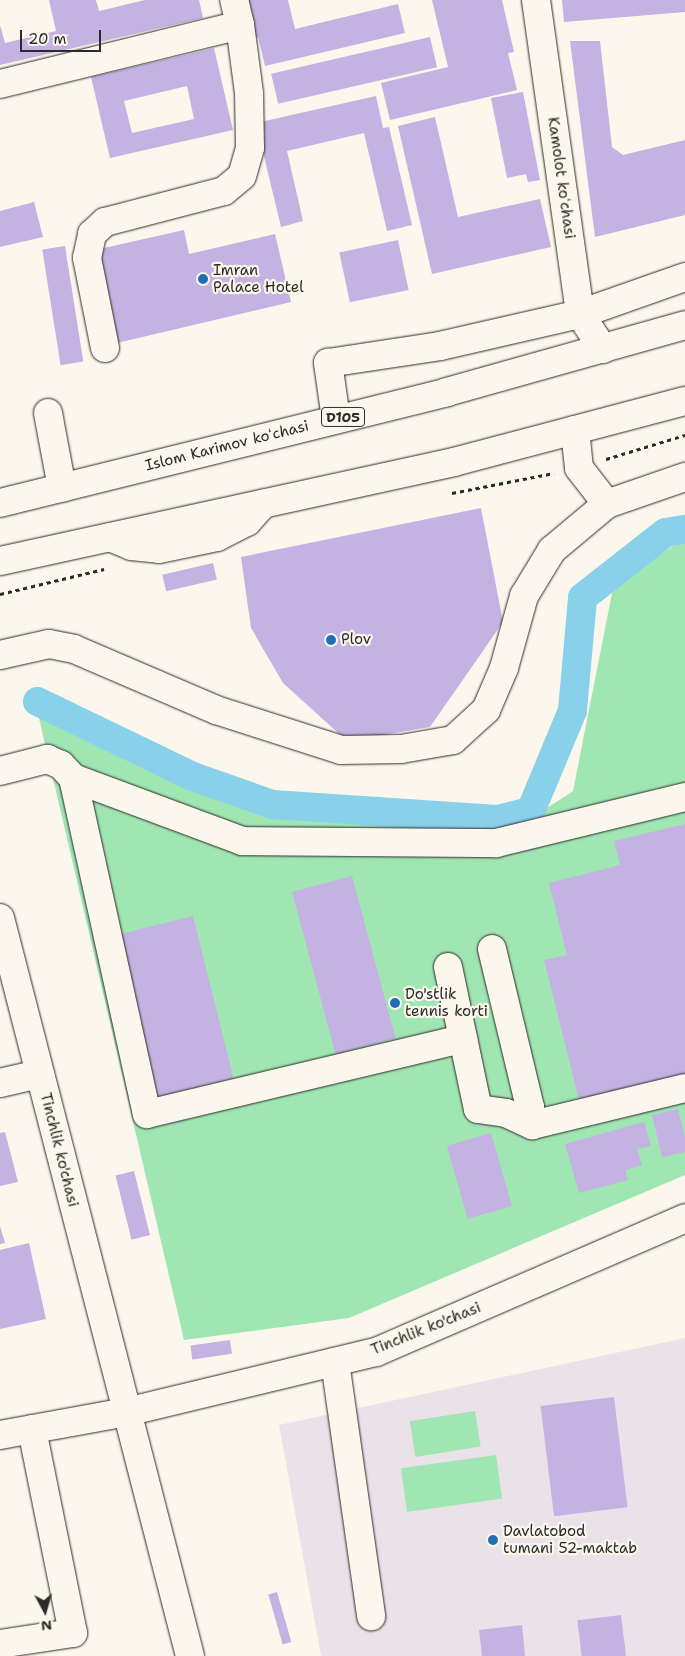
<!DOCTYPE html>
<meta charset="utf-8">
<style>
body{margin:0}
#map{position:relative;width:685px;height:1656px;overflow:hidden;background:#fbf7ec;font-family:"Shantell Sans",sans-serif}
div>[style]{position:absolute}
[style*='--x']{left:calc(var(--x)*1px);top:calc(var(--y)*1px);width:calc(var(--w)*1px);rotate:calc(var(--a)*1deg)}
.built>*{inset:0;background:#eae2e9}
.green>*{inset:0;background:#a0e6b2;transform-origin:0 0}
.canal>*{height:29px;margin:-14.5px;padding:0 14.5px;transform-origin:14.5px;border-radius:14.5px;background:#89d0ea}
.building>*{inset:0;background:#c4b2e2;transform-origin:0 0}
.path>*{height:3px;margin-top:-1.5px;transform-origin:0;background:repeating-linear-gradient(90deg,#2b2b2b 0 4px,transparent 0 8px)}
.roads{filter:drop-shadow(0 0 1px #2b2b2b) drop-shadow(0 0 1px #2b2b2b)}
.minor>*{height:28px;margin:-14px;padding:0 14px;transform-origin:14px;border-radius:14px;background:#fbf7ec}
.major>*{height:28px;margin:-14px;padding:0 14px;transform-origin:14px;border-radius:14px;background:#fbf7ec}
.dots>*{width:14px;height:14px;translate:-50% -50%;box-sizing:border-box;border:2px solid #fbf7ec;border-radius:50%}
span{translate:-50% -50%;white-space:nowrap;text-align:center;line-height:1.15;-webkit-text-stroke:4.5px #fbf7ec;paint-order:stroke}
.shield-label span{padding:1px 4px;background:#fbf7ec;border:1px solid;border-radius:4px;-webkit-text-stroke-width:0}
.shield-label{font-size:14px;color:#2b2b2b;font-weight:700}
.street-label{font-size:15px;color:#2b2b2b}
.poi-label{font-size:15px;color:#2b2b2b}
.left{translate:0 -50%;text-align:left}
.north{position:absolute;left:20px;top:1586px;width:50px;height:50px;-webkit-text-stroke:4px #fbf7ec;paint-order:stroke;rotate:174deg;font-size:14px;font-weight:700;line-height:20px;text-align:center;color:#2b2b2b}
.north::after{content:'';display:block;margin:auto;width:18px;height:22px;background:#2b2b2b;clip-path:polygon(50% 0,100% 100%,50% 72%,0 100%)}
.scale{position:absolute;left:20px;top:30px;width:81px;height:22px;box-sizing:border-box;border:2px solid #2b2b2b;border-top:0;padding-left:6px;font-size:15px;line-height:18px;white-space:nowrap;color:#2b2b2b;-webkit-text-stroke:4px #fbf7ec;paint-order:stroke}
</style>
<div id="map">
<div class="built">
<div style="clip-path:polygon(685px 1338px,685px 1656px,321px 1656px,279px 1425px)"></div>
</div>
<div class="green">
<div style="clip-path:polygon(685px 544px,685px 1175px,349px 1318px,184px 1340px,38px 714px,271px 817px,512px 831px,573px 791px,614px 583px,673px 546px)"></div>
<div style="left:475px;top:1411px;width:36px;height:66px;rotate:81deg"></div>
<div style="left:496px;top:1455px;width:44px;height:96px;rotate:82deg"></div>
</div>
<div class="canal">
<div style="--x:37;--y:701;--w:172;--a:25.8"></div>
<div style="--x:192;--y:776;--w:85;--a:19.3"></div>
<div style="--x:272;--y:804;--w:225;--a:3.8"></div>
<div style="--x:497;--y:819;--w:34;--a:-14"></div>
<div style="--x:530;--y:811;--w:109;--a:-67.4"></div>
<div style="--x:572;--y:710;--w:113;--a:-84.9"></div>
<div style="--x:582;--y:597;--w:105;--a:-38.1"></div>
<div style="--x:665;--y:532;--w:20;--a:-9"></div>
</div>
<div class="building">
<div style="clip-path:polygon(49px 0,96px 0,99px 11px,145px 0,199px 0,203px 18px,0 65px,0 25px,5px 43px,56px 31px)"></div>
<div style="clip-path:polygon(245px 0,288px 0,295px 29px,398px 4px,405px 33px,265px 66px,258px 37px,254px 38px)"></div>
<div style="clip-path:polygon(432px 0,502px 0,514px 52px,508px 53px,517px 90px,390px 120px,381px 83px,448px 67px)"></div>
<div style="clip-path:polygon(562px 0,685px 0,685px 12px,564px 22px)"></div>
<div style="left:430px;top:37px;width:31px;height:163px;rotate:77deg"></div>
<div style="clip-path:polygon(570px 41px,600px 41px,612px 147px,623px 155px,685px 140px,685px 215px,595px 237px)"></div>
<div style="clip-path:polygon(evenodd,214px 48px,233px 130px,110px 158px,91px 77px,214px 48px,187px 86px,194px 119px,132px 133px,124px 101px,187px 86px)"></div>
<div style="clip-path:polygon(523px 92px,540px 180px,528px 182px,526px 174px,507px 178px,491px 98px)"></div>
<div style="clip-path:polygon(376px 96px,383px 128px,389px 127px,412px 225px,387px 231px,364px 133px,287px 151px,303px 221px,281px 227px,256px 123px)"></div>
<div style="clip-path:polygon(435px 117px,458px 217px,540px 199px,551px 247px,432px 274px,398px 126px)"></div>
<div style="clip-path:polygon(34px 202px,43px 237px,0 247px,0 211px)"></div>
<div style="clip-path:polygon(184px 230px,189px 254px,275px 234px,291px 302px,117px 343px,95px 250px)"></div>
<div style="left:398px;top:240px;width:51px;height:60px;rotate:78deg"></div>
<div style="left:65px;top:246px;width:117px;height:23px;rotate:81deg"></div>
<div style="clip-path:polygon(481px 508px,503px 622px,430px 727px,347px 741px,283px 683px,251px 628px,241px 557px)"></div>
<div style="left:213px;top:563px;width:17px;height:52px;rotate:77deg"></div>
<div style="clip-path:polygon(685px 824px,685px 1082px,581px 1108px,544px 960px,567px 955px,549px 883px,620px 865px,614px 841px)"></div>
<div style="left:352px;top:876px;width:168px;height:62px;rotate:75deg"></div>
<div style="left:193px;top:916px;width:167px;height:78px;rotate:76deg"></div>
<div style="clip-path:polygon(678px 1109px,685px 1138px,685px 1152px,662px 1157px,652px 1115px)"></div>
<div style="clip-path:polygon(644px 1122px,651px 1146px,637px 1149px,642px 1165px,625px 1170px,628px 1180px,579px 1193px,565px 1144px)"></div>
<div style="clip-path:polygon(5px 1132px,18px 1182px,0 1186px,0 1133px)"></div>
<div style="left:491px;top:1133px;width:76px;height:46px;rotate:74deg"></div>
<div style="left:134px;top:1171px;width:66px;height:19px;rotate:76deg"></div>
<div style="clip-path:polygon(0 1226px,5px 1243px,0 1244px)"></div>
<div style="clip-path:polygon(29px 1243px,46px 1319px,0 1329px,0 1250px)"></div>
<div style="left:230px;top:1340px;width:14px;height:40px;rotate:82deg"></div>
<div style="left:614px;top:1397px;width:111px;height:74px;rotate:83deg"></div>
<div style="left:277px;top:1592px;width:52px;height:9px;rotate:74deg"></div>
<div style="left:621px;top:1615px;width:41px;height:44px;rotate:83deg"></div>
<div style="clip-path:polygon(522px 1625px,525px 1656px,482px 1656px,479px 1630px)"></div>
</div>
<div class="path">
<div style="--x:606;--y:459;--w:83;--a:-16.9"></div>
<div style="--x:452;--y:493;--w:104;--a:-11.1"></div>
<div style="--x:0;--y:594;--w:107;--a:-13.5"></div>
</div>
<div class="roads">
<div class="minor">
<div style="--x:536;--y:0;--w:317;--a:82"></div>
<div style="--x:580;--y:314;--w:42;--a:56.7"></div>
<div style="--x:0;--y:84;--w:247;--a:-13.8"></div>
<div style="--x:240;--y:25;--w:26;--a:-103"></div>
<div style="--x:105;--y:348;--w:92;--a:-101.3"></div>
<div style="--x:87;--y:258;--w:25;--a:-78"></div>
<div style="--x:92;--y:234;--w:18;--a:-43"></div>
<div style="--x:105;--y:222;--w:123;--a:-14.6"></div>
<div style="--x:224;--y:191;--w:23;--a:-40"></div>
<div style="--x:242;--y:176;--w:29;--a:-74"></div>
<div style="--x:250;--y:148;--w:55;--a:-91"></div>
<div style="--x:249;--y:93;--w:69;--a:-97.5"></div>
<div style="--x:48;--y:413;--w:76;--a:79.4"></div>
<div style="--x:336;--y:419;--w:57;--a:-98.1"></div>
<div style="--x:328;--y:363;--w:113;--a:-8.6"></div>
<div style="--x:440;--y:346;--w:144;--a:-12.9"></div>
<div style="--x:580;--y:314;--w:111;--a:-19.4"></div>
<div style="--x:575;--y:430;--w:38;--a:84"></div>
<div style="--x:579;--y:468;--w:46;--a:52.1"></div>
<div style="--x:607;--y:504;--w:83;--a:-19.1"></div>
<div style="--x:110;--y:537;--w:23;--a:23"></div>
<div style="--x:131;--y:546;--w:28;--a:6"></div>
<div style="--x:159;--y:549;--w:59;--a:-11.7"></div>
<div style="--x:217;--y:537;--w:34;--a:-27"></div>
<div style="--x:247;--y:522;--w:25;--a:-48"></div>
<div style="--x:0;--y:655;--w:50;--a:-12.7"></div>
<div style="--x:49;--y:644;--w:25;--a:11"></div>
<div style="--x:74;--y:649;--w:155;--a:23.2"></div>
<div style="--x:216;--y:710;--w:131;--a:17.7"></div>
<div style="--x:341;--y:750;--w:60;--a:-1"></div>
<div style="--x:401;--y:749;--w:53;--a:-9.8"></div>
<div style="--x:453;--y:740;--w:45;--a:-42.3"></div>
<div style="--x:486;--y:710;--w:46;--a:-66.8"></div>
<div style="--x:504;--y:668;--w:75;--a:-74.5"></div>
<div style="--x:524;--y:596;--w:54;--a:-58.7"></div>
<div style="--x:552;--y:550;--w:72;--a:-39.9"></div>
<div style="--x:0;--y:771;--w:49;--a:-14.3"></div>
<div style="--x:47;--y:759;--w:15;--a:23"></div>
<div style="--x:61;--y:765;--w:18;--a:47"></div>
<div style="--x:73;--y:778;--w:344;--a:77.6"></div>
<div style="--x:147;--y:1114;--w:325;--a:-13.4"></div>
<div style="--x:73;--y:778;--w:180;--a:20.4"></div>
<div style="--x:242;--y:841;--w:254;--a:0.5"></div>
<div style="--x:496;--y:843;--w:195;--a:-13.7"></div>
<div style="--x:0;--y:918;--w:762;--a:75.56"></div>
<div style="--x:492;--y:949;--w:163;--a:76.5"></div>
<div style="--x:530;--y:1107;--w:18;--a:84"></div>
<div style="--x:448;--y:967;--w:145;--a:78.1"></div>
<div style="--x:478;--y:1109;--w:28;--a:8"></div>
<div style="--x:506;--y:1113;--w:29;--a:25"></div>
<div style="--x:532;--y:1125;--w:157;--a:-13.6"></div>
<div style="--x:0;--y:1083;--w:40;--a:-13"></div>
<div style="--x:335;--y:1362;--w:257;--a:81.9"></div>
<div style="--x:0;--y:1435;--w:128;--a:-10.3"></div>
<div style="--x:126;--y:1412;--w:257;--a:-13.5"></div>
<div style="--x:376;--y:1352;--w:337;--a:-23.4"></div>
<div style="--x:0;--y:1644;--w:74;--a:-8.6"></div>
<div style="--x:73;--y:1633;--w:208;--a:-101.4"></div>
</div>
<div class="major">
<div style="--x:0;--y:503;--w:461;--a:-13.9"></div>
<div style="--x:447;--y:392;--w:247;--a:-15.7"></div>
<div style="--x:0;--y:561;--w:465;--a:-12.3"></div>
<div style="--x:454;--y:462;--w:239;--a:-14.8"></div>
</div>
</div>
<div class="dots">
<div style="left:203px;top:279px;background:#1f6fb2"></div>
<div style="left:331px;top:640px;background:#1f6fb2"></div>
<div style="left:395px;top:1003px;background:#1f6fb2"></div>
<div style="left:493px;top:1540px;background:#1f6fb2"></div>
</div>
<div class="shield-label">
<span style="left:343px;top:417px">D105</span>
</div>
<div class="street-label">
<span style="left:561px;top:178px;rotate:82deg">Kamolot koʻchasi</span>
<span style="left:227px;top:446px;rotate:-14deg">Islom Karimov koʻchasi</span>
<span style="left:59px;top:1150px;rotate:76deg">Tinchlik ko'chasi</span>
<span style="left:426px;top:1329px;rotate:-22deg">Tinchlik ko'chasi</span>
</div>
<div class="poi-label">
<span class="left" style="left:213px;top:279px">Imran<br>Palace Hotel</span>
<span class="left" style="left:341px;top:640px">Plov</span>
<span class="left" style="left:405px;top:1003px">Do'stlik<br>tennis korti</span>
<span class="left" style="left:503px;top:1540px">Davlatobod<br>tumani 52-maktab</span>
</div>
<div class="north">N</div>
<div class="scale">20 m</div>
</div>
